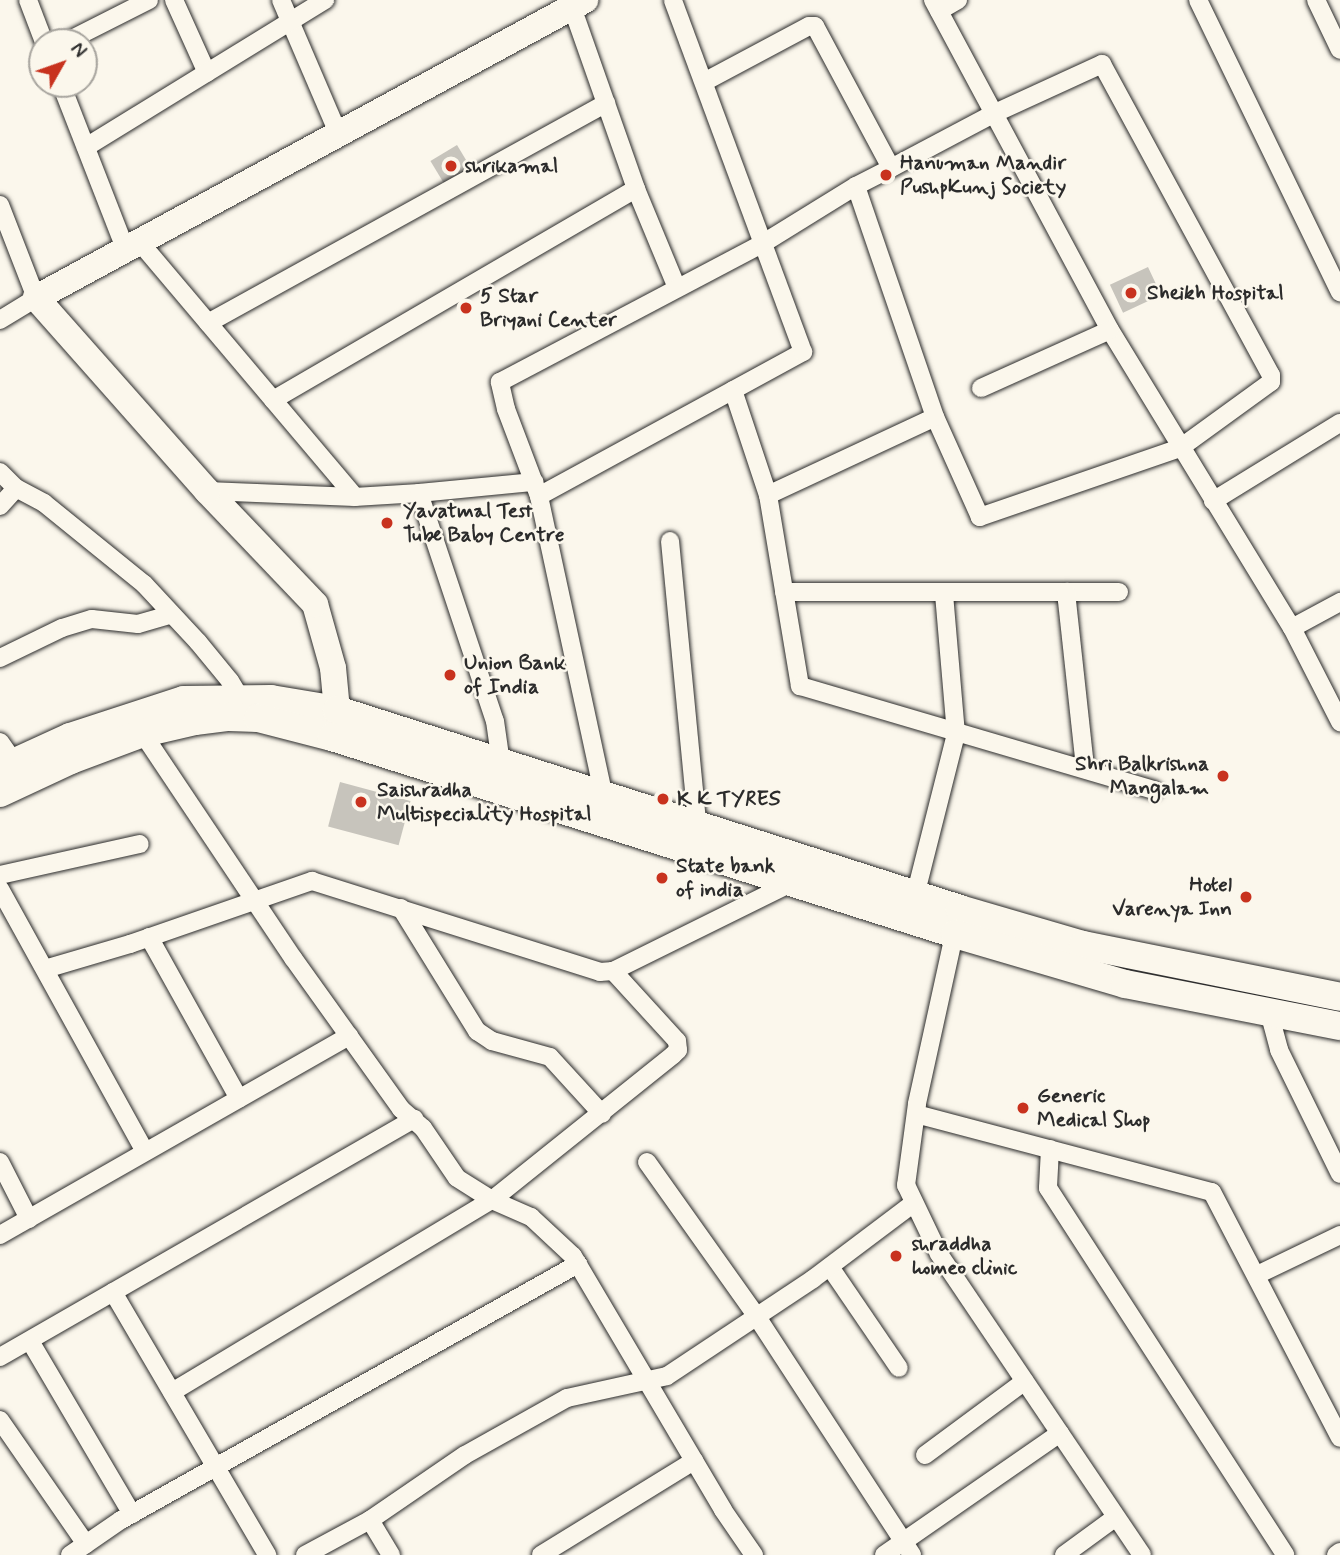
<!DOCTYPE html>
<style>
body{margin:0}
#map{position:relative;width:1340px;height:1555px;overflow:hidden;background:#fbf7ec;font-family:Mynerve,sans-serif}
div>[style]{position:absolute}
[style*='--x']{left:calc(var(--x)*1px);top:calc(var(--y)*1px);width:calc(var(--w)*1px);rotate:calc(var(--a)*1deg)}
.building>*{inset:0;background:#c7c4bc;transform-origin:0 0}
.roads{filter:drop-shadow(0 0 2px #2b2b2b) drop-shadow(0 0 2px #2b2b2b)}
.street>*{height:18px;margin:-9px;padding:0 9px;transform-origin:9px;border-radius:9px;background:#fbf7ec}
.secondary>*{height:26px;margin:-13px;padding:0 13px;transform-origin:13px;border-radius:13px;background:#fbf7ec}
.primary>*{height:28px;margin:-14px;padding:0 14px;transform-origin:14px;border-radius:14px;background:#fbf7ec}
.dots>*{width:19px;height:19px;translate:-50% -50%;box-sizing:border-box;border:4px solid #fbf7ec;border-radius:50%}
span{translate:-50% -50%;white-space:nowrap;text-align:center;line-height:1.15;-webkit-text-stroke:5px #fbf7ec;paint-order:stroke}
.poi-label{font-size:21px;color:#2b2b2b;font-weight:700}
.left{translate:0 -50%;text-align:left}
.right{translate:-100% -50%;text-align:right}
.north{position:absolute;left:28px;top:28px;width:70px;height:70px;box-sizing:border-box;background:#fbf7ec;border:2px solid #a8a59f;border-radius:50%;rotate:50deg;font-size:19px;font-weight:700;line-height:28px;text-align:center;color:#2b2b2b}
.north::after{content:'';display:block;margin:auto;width:24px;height:32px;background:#c8321e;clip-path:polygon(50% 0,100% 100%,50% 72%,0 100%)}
</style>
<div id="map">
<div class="building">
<div style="left:457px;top:145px;width:29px;height:31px;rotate:59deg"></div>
<div style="left:1148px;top:267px;width:31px;height:42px;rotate:65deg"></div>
<div style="left:340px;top:782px;width:73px;height:46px;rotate:15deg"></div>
</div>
<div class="roads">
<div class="street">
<div style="--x:28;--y:0;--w:45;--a:69.1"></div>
<div style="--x:174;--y:0;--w:80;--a:65.7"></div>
<div style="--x:281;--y:0;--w:145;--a:66.8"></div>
<div style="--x:933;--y:0;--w:374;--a:61.8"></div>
<div style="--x:1110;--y:330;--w:349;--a:58.6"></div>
<div style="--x:1292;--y:628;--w:106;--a:62.9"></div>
<div style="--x:1198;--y:0;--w:325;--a:64.1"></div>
<div style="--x:1316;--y:0;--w:55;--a:64.4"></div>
<div style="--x:572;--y:7;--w:193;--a:70.6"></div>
<div style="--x:636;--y:189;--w:107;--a:67.5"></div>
<div style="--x:939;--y:11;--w:22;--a:-30"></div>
<div style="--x:66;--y:42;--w:93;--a:-26.8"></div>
<div style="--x:704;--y:82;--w:119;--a:-28.1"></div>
<div style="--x:809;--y:26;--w:6;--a:0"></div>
<div style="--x:815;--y:26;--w:161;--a:61.8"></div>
<div style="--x:61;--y:84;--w:176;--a:68.7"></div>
<div style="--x:86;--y:147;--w:281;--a:-31.6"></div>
<div style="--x:0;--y:205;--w:100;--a:68.8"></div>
<div style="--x:36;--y:298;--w:42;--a:148.6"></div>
<div style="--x:138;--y:240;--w:336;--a:49.8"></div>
<div style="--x:355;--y:497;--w:64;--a:-3.6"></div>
<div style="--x:419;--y:493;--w:240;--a:71.6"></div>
<div style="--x:495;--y:721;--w:42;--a:81.9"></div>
<div style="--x:208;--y:323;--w:455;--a:-28.9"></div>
<div style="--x:981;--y:388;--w:141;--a:-24.2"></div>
<div style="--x:733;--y:390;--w:111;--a:71.6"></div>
<div style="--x:768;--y:495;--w:194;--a:80.5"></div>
<div style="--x:800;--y:686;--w:369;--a:16.4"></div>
<div style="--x:273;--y:400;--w:420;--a:-30.2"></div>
<div style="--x:0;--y:472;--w:23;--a:45"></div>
<div style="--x:16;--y:488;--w:32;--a:28"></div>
<div style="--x:44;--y:503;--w:129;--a:39"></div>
<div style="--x:144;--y:584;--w:79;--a:47"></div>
<div style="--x:198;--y:642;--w:50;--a:50.6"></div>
<div style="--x:230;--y:681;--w:21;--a:59"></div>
<div style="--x:207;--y:491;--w:148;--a:2.3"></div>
<div style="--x:419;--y:493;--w:116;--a:-5.5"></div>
<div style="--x:768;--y:495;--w:184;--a:-25"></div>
<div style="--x:539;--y:496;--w:301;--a:-28.6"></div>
<div style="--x:803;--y:352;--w:375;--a:-110.3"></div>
<div style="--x:1213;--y:501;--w:149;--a:-31.6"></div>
<div style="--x:0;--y:506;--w:24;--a:-48"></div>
<div style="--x:670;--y:541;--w:283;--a:84.5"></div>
<div style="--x:784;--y:592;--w:335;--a:0"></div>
<div style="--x:1066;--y:592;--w:177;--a:83.8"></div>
<div style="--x:1292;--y:628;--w:55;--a:-28.4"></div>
<div style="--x:0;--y:658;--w:69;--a:-25.8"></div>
<div style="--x:62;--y:628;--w:31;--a:-17"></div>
<div style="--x:92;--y:619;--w:46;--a:6.2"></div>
<div style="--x:138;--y:624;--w:33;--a:-16"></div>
<div style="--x:139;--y:728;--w:277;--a:56.2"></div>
<div style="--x:293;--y:958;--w:186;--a:54.4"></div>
<div style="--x:401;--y:1109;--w:29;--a:41"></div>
<div style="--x:423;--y:1128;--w:60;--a:55.8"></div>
<div style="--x:457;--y:1178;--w:41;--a:32.2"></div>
<div style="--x:492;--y:1200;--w:43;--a:23.6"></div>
<div style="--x:531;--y:1217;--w:57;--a:42.9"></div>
<div style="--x:573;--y:1256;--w:295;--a:59.4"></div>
<div style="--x:723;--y:1510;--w:55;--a:55.4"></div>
<div style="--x:0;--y:742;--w:24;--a:55"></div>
<div style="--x:604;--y:797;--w:308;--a:-102.2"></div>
<div style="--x:539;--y:496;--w:93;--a:-110.8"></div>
<div style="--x:506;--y:409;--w:28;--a:-103"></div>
<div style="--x:500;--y:382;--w:296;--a:-27.8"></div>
<div style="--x:762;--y:244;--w:110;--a:-31.7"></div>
<div style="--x:856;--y:186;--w:39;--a:-27"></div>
<div style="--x:891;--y:168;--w:115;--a:-27.9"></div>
<div style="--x:993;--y:114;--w:120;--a:-24.6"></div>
<div style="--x:1102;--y:64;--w:354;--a:61.5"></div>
<div style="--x:1271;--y:375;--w:7;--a:90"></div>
<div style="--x:1271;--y:382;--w:112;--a:144"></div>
<div style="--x:1180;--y:448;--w:212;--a:161"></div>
<div style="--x:980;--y:517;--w:110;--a:-114.2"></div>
<div style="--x:935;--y:417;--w:244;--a:-108.9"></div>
<div style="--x:0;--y:875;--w:143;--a:-12.5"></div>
<div style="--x:0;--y:889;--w:300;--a:61.1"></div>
<div style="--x:916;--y:892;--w:163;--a:-75.8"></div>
<div style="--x:956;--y:734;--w:142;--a:-94.9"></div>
<div style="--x:401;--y:908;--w:145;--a:58.3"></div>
<div style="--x:477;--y:1031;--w:18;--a:34"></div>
<div style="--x:492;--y:1041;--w:60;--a:15.4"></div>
<div style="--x:550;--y:1057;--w:77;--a:47.6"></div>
<div style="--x:956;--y:926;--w:182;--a:102.4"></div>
<div style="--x:917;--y:1104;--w:82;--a:97.7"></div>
<div style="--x:906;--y:1185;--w:76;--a:64.4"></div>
<div style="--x:939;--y:1254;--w:363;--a:56"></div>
<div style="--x:149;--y:937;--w:185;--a:60.9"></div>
<div style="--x:45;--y:969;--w:89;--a:-16.4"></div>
<div style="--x:130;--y:944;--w:193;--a:-19.1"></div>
<div style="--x:312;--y:881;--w:302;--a:17.5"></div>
<div style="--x:600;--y:972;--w:13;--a:-4"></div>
<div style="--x:613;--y:971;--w:201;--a:-26.3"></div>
<div style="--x:1269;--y:1012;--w:39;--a:75"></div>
<div style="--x:1279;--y:1050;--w:138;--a:63.8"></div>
<div style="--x:916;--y:1114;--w:306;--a:14.8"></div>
<div style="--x:1212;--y:1192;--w:277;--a:62.5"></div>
<div style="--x:1050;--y:1149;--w:39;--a:93"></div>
<div style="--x:1048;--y:1188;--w:437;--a:57.1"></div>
<div style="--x:0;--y:1162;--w:64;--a:63"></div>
<div style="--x:647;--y:1162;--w:190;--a:54.6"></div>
<div style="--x:757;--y:1317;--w:284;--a:56.9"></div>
<div style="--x:0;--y:1235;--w:402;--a:-29.7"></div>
<div style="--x:830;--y:1267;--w:122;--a:55.7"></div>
<div style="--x:1257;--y:1275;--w:92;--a:-25.7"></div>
<div style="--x:113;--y:1292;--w:305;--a:59.6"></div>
<div style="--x:30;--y:1341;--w:201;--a:59.5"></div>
<div style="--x:0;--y:1357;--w:478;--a:-29.9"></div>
<div style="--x:172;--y:1392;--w:373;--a:-31"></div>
<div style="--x:492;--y:1200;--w:232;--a:-38.7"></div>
<div style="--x:673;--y:1055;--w:7;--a:-45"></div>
<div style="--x:678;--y:1050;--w:9;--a:-96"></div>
<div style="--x:677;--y:1041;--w:95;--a:-132.4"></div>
<div style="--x:0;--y:1420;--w:151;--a:55.3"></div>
<div style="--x:925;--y:1455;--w:124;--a:-36.5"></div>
<div style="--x:370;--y:1520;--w:41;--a:59"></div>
<div style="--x:70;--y:1555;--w:62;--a:-34.5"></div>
<div style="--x:121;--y:1520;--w:524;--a:-29.26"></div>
<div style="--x:305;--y:1555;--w:74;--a:-28.3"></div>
<div style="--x:370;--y:1520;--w:115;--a:-34.4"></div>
<div style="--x:465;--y:1455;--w:117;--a:-29.2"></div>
<div style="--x:567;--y:1398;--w:102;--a:-12.4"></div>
<div style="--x:667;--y:1376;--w:175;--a:-33.6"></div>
<div style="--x:813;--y:1279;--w:126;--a:-37"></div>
<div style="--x:541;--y:1555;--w:180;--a:-31.6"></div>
<div style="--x:884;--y:1555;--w:214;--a:-34.7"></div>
<div style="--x:1064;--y:1555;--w:64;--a:-36.2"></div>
<div style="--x:1336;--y:1555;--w:5;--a:-37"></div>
</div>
<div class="secondary">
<div style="--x:333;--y:732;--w:22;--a:-80"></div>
<div style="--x:337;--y:710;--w:42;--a:-95.4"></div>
<div style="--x:333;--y:668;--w:66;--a:-105.7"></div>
<div style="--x:315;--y:604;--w:156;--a:-133.7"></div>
<div style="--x:207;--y:491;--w:258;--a:-131.5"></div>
<div style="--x:36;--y:298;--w:625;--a:-28.49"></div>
</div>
<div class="primary">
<div style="--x:0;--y:769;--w:77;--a:-24.6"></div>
<div style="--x:70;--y:737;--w:120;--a:-18"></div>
<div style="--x:184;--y:700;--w:87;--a:-0.7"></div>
<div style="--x:271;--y:699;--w:67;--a:9.5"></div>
<div style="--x:337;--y:710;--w:654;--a:17.71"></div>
<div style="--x:960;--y:909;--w:128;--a:16.3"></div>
<div style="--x:1083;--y:945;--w:262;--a:11.4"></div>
<div style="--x:0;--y:793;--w:78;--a:-24.9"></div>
<div style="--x:71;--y:760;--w:77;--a:-20.6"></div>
<div style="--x:143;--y:733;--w:53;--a:-13"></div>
<div style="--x:195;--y:721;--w:34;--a:-7"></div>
<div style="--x:229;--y:717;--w:29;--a:2"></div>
<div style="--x:258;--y:718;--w:76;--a:14.4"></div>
<div style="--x:332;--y:737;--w:653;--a:17.55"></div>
<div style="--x:955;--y:934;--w:177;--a:16.4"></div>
<div style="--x:1125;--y:984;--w:219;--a:11.1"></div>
</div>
</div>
<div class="dots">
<div style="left:451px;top:166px;background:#c8321e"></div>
<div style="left:886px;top:175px;background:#c8321e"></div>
<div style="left:1131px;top:293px;background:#c8321e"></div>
<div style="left:466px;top:308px;background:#c8321e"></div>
<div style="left:387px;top:523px;background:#c8321e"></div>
<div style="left:450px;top:675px;background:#c8321e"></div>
<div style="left:1223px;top:776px;background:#c8321e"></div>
<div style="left:663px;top:799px;background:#c8321e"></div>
<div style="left:361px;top:802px;background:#c8321e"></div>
<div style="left:662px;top:878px;background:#c8321e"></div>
<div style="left:1246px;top:897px;background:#c8321e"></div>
<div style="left:1023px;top:1108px;background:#c8321e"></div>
<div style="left:896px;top:1256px;background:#c8321e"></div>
</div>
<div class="poi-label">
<span class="left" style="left:900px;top:175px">Hanuman Mandir<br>PushpKunj Society</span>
<span class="left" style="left:465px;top:166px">shrikamal</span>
<span class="left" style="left:1147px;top:293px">Sheikh Hospital</span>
<span class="left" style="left:480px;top:308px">5 Star<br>Briyani Center</span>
<span class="left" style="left:403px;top:523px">Yavatmal Test<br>Tube Baby Centre</span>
<span class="left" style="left:464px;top:675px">Union Bank<br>of India</span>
<span class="right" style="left:1209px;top:776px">Shri Balkrishna<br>Mangalam</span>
<span class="left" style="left:377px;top:802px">Saishradha<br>Multispeciality Hospital</span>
<span class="left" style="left:677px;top:799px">K K TYRES</span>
<span class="left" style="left:676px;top:878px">State bank<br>of india</span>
<span class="right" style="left:1232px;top:897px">Hotel<br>Varenya Inn</span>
<span class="left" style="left:1037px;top:1108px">Generic<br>Medical Shop</span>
<span class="left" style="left:912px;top:1256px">shraddha<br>homeo clinic</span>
</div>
<div class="north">N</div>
</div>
